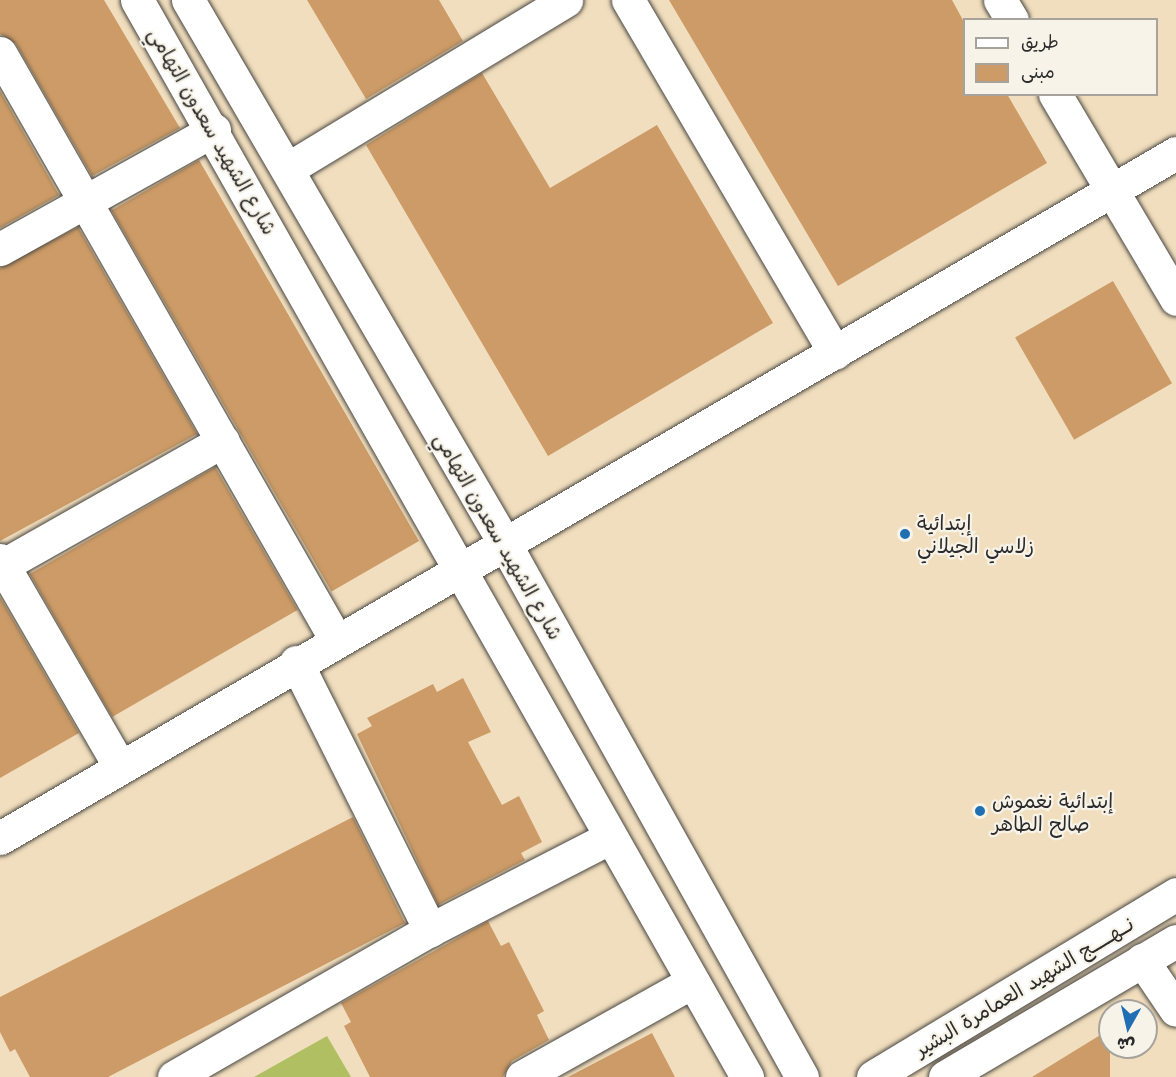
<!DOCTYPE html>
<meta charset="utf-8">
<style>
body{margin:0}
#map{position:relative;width:1176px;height:1077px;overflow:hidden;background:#f1debe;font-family:Mali,"Playpen Sans Arabic",sans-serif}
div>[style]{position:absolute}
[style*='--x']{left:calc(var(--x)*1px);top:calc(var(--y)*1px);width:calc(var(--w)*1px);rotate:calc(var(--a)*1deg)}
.green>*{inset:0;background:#afbf62}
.building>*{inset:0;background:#cc9b67;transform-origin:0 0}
.roads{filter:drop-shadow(0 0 2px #494641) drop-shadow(0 0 2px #494641)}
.minor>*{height:33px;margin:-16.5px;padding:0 16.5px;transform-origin:16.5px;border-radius:16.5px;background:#fff}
.tertiary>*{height:33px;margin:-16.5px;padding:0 16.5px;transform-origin:16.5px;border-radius:16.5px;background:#fff}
.secondary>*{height:33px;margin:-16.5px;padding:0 16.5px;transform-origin:16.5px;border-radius:16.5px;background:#fff}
.dots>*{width:16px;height:16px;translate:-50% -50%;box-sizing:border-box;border:3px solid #f7f3e8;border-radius:50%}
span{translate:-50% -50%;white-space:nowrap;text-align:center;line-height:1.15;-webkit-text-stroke:4.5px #f7f3e8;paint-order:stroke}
.street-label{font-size:20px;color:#2b2b2b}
.poi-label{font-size:20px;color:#2b2b2b}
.left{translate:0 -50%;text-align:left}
.legend{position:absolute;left:963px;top:18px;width:195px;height:78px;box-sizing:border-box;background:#f7f3e8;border:2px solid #a5a39c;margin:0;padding:8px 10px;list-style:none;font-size:18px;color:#2b2b2b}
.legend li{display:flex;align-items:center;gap:12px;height:30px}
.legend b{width:30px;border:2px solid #a5a39c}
.north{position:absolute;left:1098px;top:999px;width:60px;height:60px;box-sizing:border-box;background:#f7f3e8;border:2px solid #a5a39c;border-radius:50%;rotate:188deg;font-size:16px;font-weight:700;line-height:24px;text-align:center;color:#2b2b2b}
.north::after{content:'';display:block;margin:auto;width:21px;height:27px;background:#1f6fb2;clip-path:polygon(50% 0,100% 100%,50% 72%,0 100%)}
</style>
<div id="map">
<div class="green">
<div style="clip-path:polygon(327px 1036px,351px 1077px,254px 1077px)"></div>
</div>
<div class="building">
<div style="clip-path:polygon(0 0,104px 0,180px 128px,92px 176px,16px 44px,0 34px)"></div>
<div style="clip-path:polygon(307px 0,439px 0,463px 41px,366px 99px)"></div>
<div style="clip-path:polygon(669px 0,952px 0,964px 22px,964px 94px,1007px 94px,1047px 163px,838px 286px)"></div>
<div style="clip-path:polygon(482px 73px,550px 188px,657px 125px,773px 323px,548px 456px,366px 145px)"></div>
<div style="clip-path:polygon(0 91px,59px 195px,0 228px)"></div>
<div style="left:199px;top:160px;width:440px;height:101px;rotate:60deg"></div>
<div style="clip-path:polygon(78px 227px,197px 434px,0 541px,0 268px)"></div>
<div style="left:1113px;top:281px;width:118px;height:113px;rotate:60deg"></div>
<div style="left:215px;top:467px;width:165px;height:214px;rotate:60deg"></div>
<div style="clip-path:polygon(0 597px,79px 733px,0 778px)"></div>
<div style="clip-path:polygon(463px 678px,491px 732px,468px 742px,502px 805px,519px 796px,542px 842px,521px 853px,525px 860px,438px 905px,357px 734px,372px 726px,367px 718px,433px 684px,437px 692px)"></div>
<div style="clip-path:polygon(353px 817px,405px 923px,108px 1077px,30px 1077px,15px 1049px,10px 1052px,0 1032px,0 997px)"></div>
<div style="clip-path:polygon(488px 921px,501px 946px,509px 942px,544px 1011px,537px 1015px,549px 1040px,512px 1061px,503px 1077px,370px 1077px,344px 1026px,351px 1022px,341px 1003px)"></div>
<div style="clip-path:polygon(1110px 1029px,1110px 1077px,1032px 1077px)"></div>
<div style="clip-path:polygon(652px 1033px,675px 1077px,560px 1077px,568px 1077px)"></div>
</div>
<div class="roads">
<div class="minor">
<div style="--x:628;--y:0;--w:409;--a:59.6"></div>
<div style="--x:1000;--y:0;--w:23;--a:59"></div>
<div style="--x:0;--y:53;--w:676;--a:60.21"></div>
<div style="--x:1055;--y:94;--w:238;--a:59.4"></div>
<div style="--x:289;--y:168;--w:324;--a:-31.2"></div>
<div style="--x:0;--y:249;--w:245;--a:-29.1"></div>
<div style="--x:0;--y:560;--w:239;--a:59.9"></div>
<div style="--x:0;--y:567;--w:256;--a:-29.5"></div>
<div style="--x:296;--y:662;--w:300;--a:63.4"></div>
<div style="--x:0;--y:838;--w:1361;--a:-30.22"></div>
<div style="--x:1142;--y:960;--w:60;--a:55.8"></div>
<div style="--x:174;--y:1077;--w:295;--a:-29.9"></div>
<div style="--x:430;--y:930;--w:203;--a:-27.2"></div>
<div style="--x:522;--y:1077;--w:195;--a:-29.2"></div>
</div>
<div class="tertiary">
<div style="--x:137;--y:0;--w:1238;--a:60.47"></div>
<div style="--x:188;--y:0;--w:630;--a:59.77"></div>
<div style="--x:505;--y:544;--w:610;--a:60.87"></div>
</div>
<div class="secondary">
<div style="--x:873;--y:1077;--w:354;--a:-31.1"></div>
<div style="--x:945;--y:1077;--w:268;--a:-30.5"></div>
</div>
</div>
<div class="dots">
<div style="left:905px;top:534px;background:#1f6fb2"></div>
<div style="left:980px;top:811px;background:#1f6fb2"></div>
</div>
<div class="street-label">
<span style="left:213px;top:131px;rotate:60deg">شارع الشهيد سعدون التهامي</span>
<span style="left:499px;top:536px;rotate:60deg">شارع الشهيد سعدون التهامي</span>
<span style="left:1024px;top:986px;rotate:-31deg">نــهـــــج الشهيد العمامرة البشير</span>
</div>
<div class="poi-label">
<span class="left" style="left:917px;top:534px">إبتدائية<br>زلاسي الجيلاني</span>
<span class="left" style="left:992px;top:812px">إبتدائية نغموش<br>صالح الطاهر</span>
</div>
<ul class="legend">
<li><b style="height:8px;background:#fff"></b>طريق</li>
<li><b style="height:16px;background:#cc9b67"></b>مبنى</li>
</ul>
<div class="north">ش</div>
</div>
